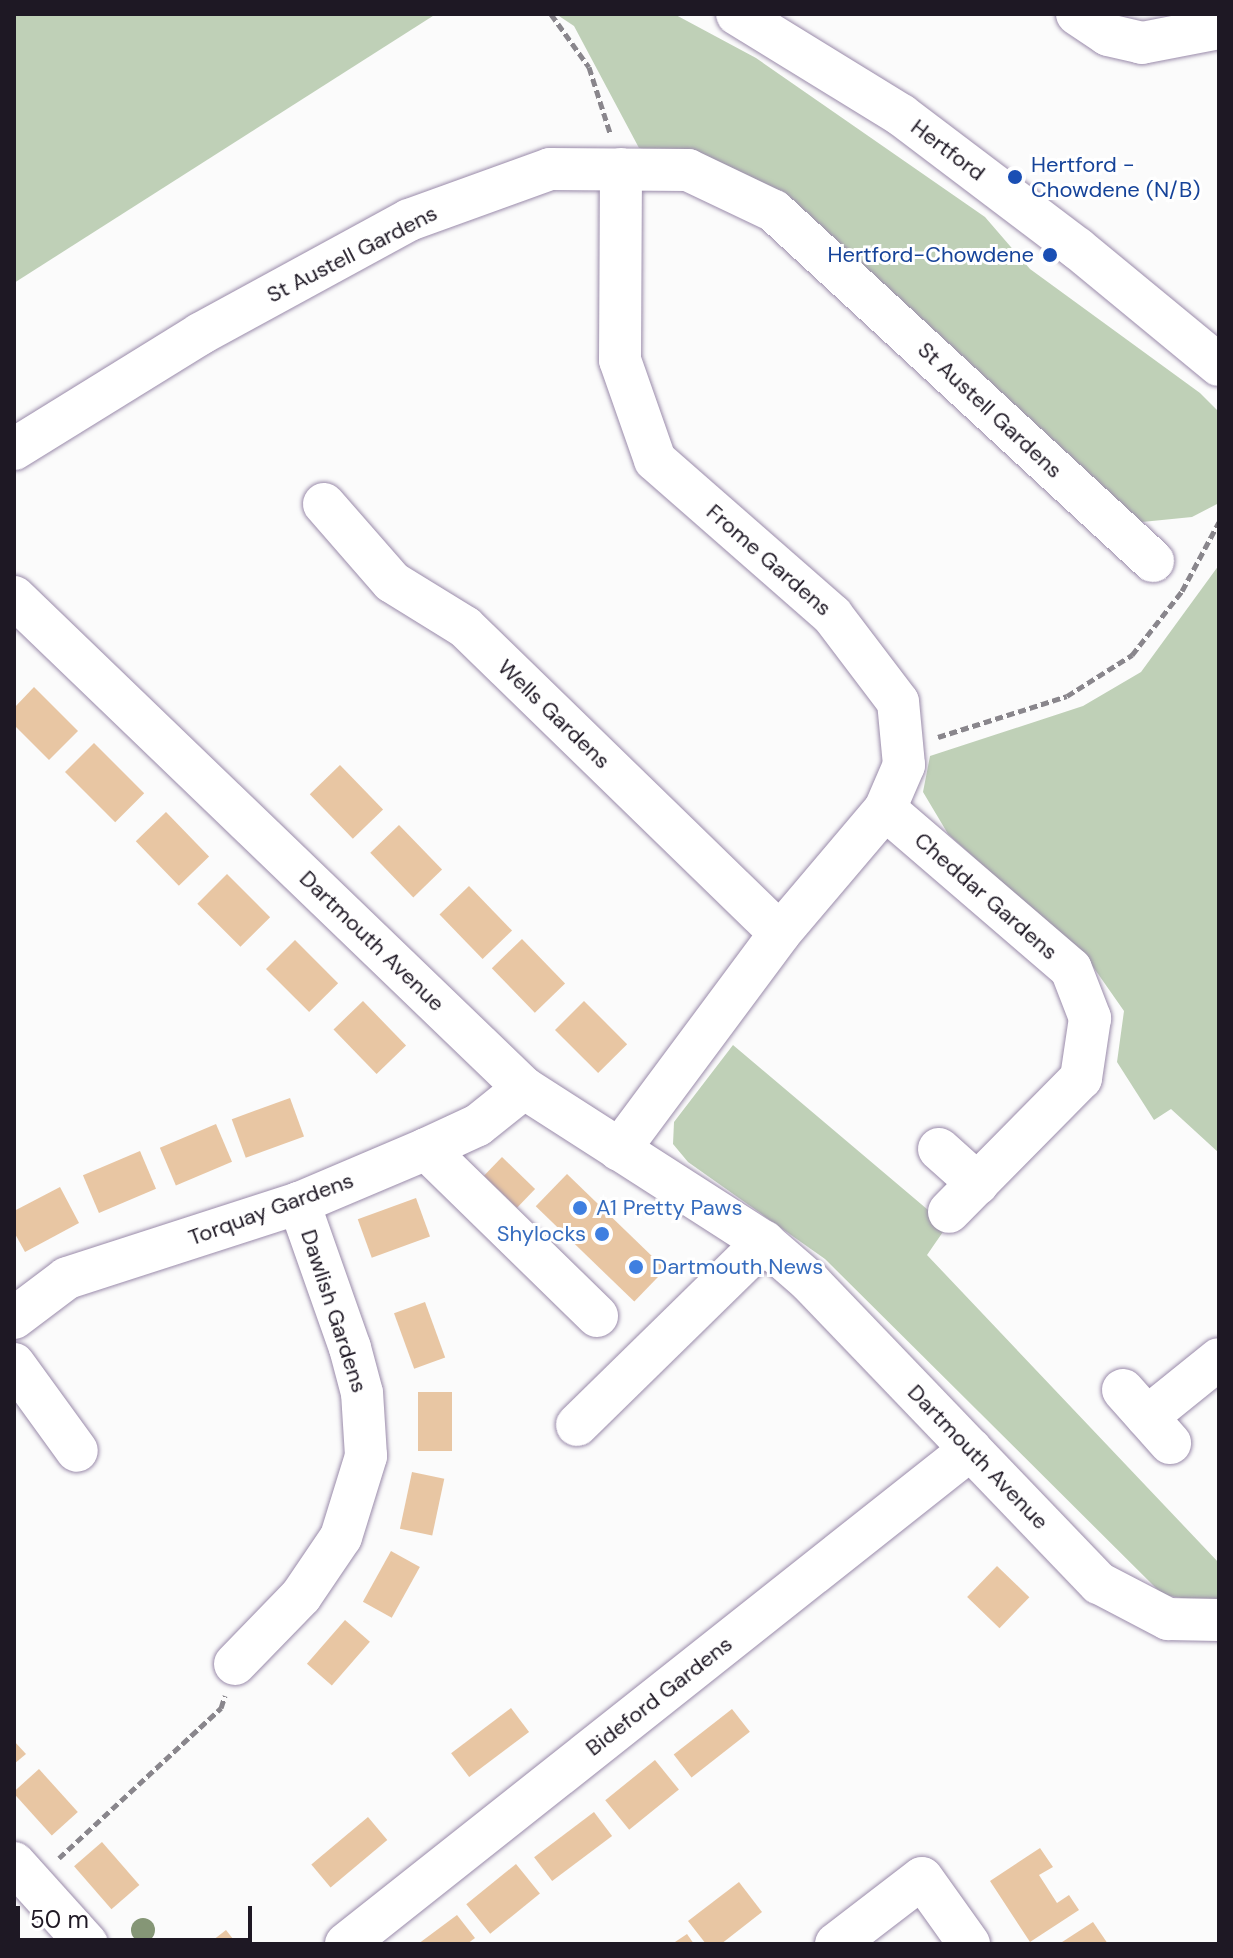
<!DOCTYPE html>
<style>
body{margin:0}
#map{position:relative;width:1233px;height:1958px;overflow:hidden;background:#fbfbfb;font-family:"DM Sans",sans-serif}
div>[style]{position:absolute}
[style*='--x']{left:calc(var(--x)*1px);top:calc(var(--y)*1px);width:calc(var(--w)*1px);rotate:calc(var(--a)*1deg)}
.green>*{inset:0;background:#bfd0b7}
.building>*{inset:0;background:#e8c6a3;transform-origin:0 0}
.path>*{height:5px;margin-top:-2.5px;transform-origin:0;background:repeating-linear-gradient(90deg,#89868c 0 8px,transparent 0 12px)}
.roads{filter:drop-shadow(0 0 2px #9a8baa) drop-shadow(0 0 2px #9a8baa)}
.minor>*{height:42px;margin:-21px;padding:0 21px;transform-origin:21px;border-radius:21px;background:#fff}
.trees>*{width:24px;height:24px;margin:-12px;border-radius:50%;background:#859676}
.dots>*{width:22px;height:22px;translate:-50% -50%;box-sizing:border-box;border:4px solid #fff;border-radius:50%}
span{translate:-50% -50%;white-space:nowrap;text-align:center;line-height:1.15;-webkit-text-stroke:6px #fff;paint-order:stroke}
.street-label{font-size:22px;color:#1e1824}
.transit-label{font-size:22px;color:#164399}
.left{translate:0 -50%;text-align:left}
.right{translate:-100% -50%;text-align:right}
.shop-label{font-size:22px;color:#366cbe}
.frame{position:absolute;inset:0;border:16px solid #1e1824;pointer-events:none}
.scale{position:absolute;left:16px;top:1906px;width:236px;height:36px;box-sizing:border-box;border:4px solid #1e1824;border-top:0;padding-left:10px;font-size:24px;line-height:28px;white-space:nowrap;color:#1e1824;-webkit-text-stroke:6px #fff;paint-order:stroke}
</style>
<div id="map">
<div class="green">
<div style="clip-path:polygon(14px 14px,436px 14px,14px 283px)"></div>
<div style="clip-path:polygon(556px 14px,674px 14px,756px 58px,985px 217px,1030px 269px,1200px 393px,1219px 412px,1219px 503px,1192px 517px,1142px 522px,1112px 509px,834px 238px,737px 170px,639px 148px,574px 26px)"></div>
<div style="clip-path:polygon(1219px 565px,1219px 1153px,1171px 1109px,1154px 1120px,1117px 1062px,1124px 1011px,1089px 961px,948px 834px,923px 792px,930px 756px,1083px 706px,1141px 672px)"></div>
<div style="clip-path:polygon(733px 1045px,947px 1226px,927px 1255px,1219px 1563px,1219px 1604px,1163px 1595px,825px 1259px,688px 1162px,673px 1144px,674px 1122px)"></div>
</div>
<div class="building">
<div style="clip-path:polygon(34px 687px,78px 731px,49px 760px,14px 725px,14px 708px)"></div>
<div style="left:94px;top:743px;width:71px;height:41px;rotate:45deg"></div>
<div style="left:340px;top:765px;width:62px;height:42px;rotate:46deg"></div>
<div style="left:166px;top:812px;width:62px;height:42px;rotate:46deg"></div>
<div style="left:399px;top:825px;width:62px;height:40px;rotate:46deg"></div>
<div style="left:227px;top:874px;width:61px;height:42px;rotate:45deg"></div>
<div style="left:469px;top:886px;width:62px;height:41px;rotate:46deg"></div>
<div style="left:522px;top:939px;width:62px;height:42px;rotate:46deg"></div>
<div style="left:295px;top:940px;width:61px;height:41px;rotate:45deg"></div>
<div style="left:363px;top:1001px;width:62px;height:41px;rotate:46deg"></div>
<div style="left:584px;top:1001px;width:61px;height:41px;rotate:45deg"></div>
<div style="left:290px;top:1098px;width:41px;height:62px;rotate:70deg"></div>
<div style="left:216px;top:1124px;width:41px;height:61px;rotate:67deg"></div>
<div style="left:140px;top:1151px;width:41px;height:62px;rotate:67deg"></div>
<div style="left:502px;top:1157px;width:46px;height:26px;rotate:44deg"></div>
<div style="left:567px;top:1174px;width:137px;height:45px;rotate:44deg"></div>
<div style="clip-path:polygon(60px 1187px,79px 1223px,25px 1252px,14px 1232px,14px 1211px)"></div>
<div style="left:416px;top:1198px;width:41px;height:62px;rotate:70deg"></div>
<div style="left:425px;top:1302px;width:59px;height:33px;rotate:70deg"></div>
<div style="left:418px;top:1392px;width:34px;height:59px"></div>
<div style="left:412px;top:1472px;width:33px;height:58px;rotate:12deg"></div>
<div style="left:391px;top:1551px;width:33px;height:58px;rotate:29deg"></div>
<div style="left:997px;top:1566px;width:45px;height:43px;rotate:44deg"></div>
<div style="left:345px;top:1620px;width:33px;height:58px;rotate:41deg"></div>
<div style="left:511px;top:1708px;width:30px;height:75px;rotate:53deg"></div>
<div style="left:732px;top:1709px;width:29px;height:74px;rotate:52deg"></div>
<div style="clip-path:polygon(14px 1741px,26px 1754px,14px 1764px)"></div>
<div style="left:655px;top:1760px;width:38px;height:64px;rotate:51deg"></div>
<div style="left:39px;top:1769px;width:58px;height:35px;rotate:48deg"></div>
<div style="left:594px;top:1812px;width:30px;height:75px;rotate:53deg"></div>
<div style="left:368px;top:1817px;width:30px;height:74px;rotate:50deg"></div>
<div style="left:102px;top:1842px;width:57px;height:37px;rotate:49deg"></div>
<div style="clip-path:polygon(1040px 1848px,1053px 1867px,1039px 1875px,1057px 1903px,1069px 1895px,1079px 1910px,1030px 1942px,990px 1881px)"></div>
<div style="left:516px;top:1864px;width:38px;height:64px;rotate:51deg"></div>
<div style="clip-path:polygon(739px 1882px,762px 1912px,721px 1944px,706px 1944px,688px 1921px)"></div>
<div style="clip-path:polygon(457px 1915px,475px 1938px,467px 1944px,418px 1944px)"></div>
<div style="clip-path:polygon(1093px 1922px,1108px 1944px,1059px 1944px)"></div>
<div style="clip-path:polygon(226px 1930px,237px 1944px,208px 1944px)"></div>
<div style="clip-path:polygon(687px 1934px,694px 1944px,672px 1944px)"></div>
</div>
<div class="path">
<div style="--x:551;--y:14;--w:65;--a:54.4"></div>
<div style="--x:589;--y:67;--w:69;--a:72.3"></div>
<div style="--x:938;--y:737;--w:135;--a:-17.6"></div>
<div style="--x:1067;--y:696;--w:77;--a:-32.2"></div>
<div style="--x:1132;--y:655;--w:81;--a:-52"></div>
<div style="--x:1182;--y:591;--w:78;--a:-61.8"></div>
<div style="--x:59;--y:1858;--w:221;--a:-42.8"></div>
<div style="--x:221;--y:1708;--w:13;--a:-72"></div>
</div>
<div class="roads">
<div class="minor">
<div style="--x:737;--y:14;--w:193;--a:31.6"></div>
<div style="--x:901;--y:115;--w:221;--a:37.1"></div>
<div style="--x:1077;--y:248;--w:184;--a:39.5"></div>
<div style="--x:1077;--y:14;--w:37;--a:34"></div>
<div style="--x:1108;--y:35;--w:35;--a:13"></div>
<div style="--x:1142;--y:43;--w:78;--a:-11"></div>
<div style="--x:14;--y:449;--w:219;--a:-31.7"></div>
<div style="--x:200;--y:334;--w:238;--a:-28.6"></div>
<div style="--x:409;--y:220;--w:150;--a:-19.9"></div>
<div style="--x:550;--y:169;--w:138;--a:0.4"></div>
<div style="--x:688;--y:170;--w:95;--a:25.5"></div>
<div style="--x:774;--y:211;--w:516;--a:42.72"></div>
<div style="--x:324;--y:504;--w:103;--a:48.9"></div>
<div style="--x:392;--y:582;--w:86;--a:31.7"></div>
<div style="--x:465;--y:627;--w:439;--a:44.2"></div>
<div style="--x:14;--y:597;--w:708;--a:43.91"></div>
<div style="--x:524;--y:1088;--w:285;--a:32.7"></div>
<div style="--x:764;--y:1242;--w:60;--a:40.9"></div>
<div style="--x:809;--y:1281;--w:419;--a:46.2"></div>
<div style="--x:1099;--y:1583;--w:78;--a:27.6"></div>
<div style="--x:1168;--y:1619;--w:51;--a:1.1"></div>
<div style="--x:885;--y:809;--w:245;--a:40.7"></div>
<div style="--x:1071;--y:969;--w:53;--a:68.8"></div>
<div style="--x:1090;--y:1018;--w:61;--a:98.5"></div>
<div style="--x:1081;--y:1078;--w:188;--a:134.6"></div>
<div style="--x:426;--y:1149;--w:239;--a:44.3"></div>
<div style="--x:939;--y:1149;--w:52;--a:41.9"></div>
<div style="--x:619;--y:1150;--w:270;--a:-53.4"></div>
<div style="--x:780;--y:933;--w:162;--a:-49.7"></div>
<div style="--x:885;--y:809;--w:48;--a:-66.6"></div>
<div style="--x:904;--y:765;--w:63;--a:-95.4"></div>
<div style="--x:898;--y:702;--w:109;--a:-127.2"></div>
<div style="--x:832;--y:615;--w:235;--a:-138.8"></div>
<div style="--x:655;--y:460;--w:106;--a:-109.3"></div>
<div style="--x:620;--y:360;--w:191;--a:-89.7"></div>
<div style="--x:14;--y:1318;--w:66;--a:-37"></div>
<div style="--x:67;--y:1278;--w:244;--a:-17.9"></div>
<div style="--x:299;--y:1203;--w:138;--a:-23"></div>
<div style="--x:426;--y:1149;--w:57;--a:-24.8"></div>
<div style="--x:478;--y:1125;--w:59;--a:-38.8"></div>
<div style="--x:14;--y:1364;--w:107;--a:54.1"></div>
<div style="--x:1123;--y:1390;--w:71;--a:48.4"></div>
<div style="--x:1147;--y:1417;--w:92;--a:-38.9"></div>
<div style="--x:577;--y:1425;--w:262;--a:-44.4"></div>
<div style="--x:235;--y:1664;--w:95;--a:-45.9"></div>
<div style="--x:301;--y:1596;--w:71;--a:-55.9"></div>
<div style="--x:341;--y:1537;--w:85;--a:-72.8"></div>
<div style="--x:366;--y:1456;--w:63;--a:-93.6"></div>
<div style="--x:362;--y:1393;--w:47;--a:-104.9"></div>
<div style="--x:350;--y:1348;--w:154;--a:-109.4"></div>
<div style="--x:14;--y:1863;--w:109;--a:48"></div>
<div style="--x:346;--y:1944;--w:797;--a:-38.38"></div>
<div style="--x:836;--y:1944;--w:108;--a:-37.5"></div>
<div style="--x:922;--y:1878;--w:81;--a:54.5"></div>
</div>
</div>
<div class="trees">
<div style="left:143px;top:1930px"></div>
</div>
<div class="dots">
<div style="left:1015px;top:177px;background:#1a4fb4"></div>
<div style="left:1050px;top:255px;background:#1a4fb4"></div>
<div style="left:580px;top:1208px;background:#3f7fe0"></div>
<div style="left:602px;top:1234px;background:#3f7fe0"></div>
<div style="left:636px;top:1267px;background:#3f7fe0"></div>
</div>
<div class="street-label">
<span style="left:948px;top:150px;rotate:37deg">Hertford</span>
<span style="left:352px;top:254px;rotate:-27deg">St Austell Gardens</span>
<span style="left:990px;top:410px;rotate:43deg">St Austell Gardens</span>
<span style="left:769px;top:560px;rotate:41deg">Frome Gardens</span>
<span style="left:554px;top:714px;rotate:44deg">Wells Gardens</span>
<span style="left:986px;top:896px;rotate:41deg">Cheddar Gardens</span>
<span style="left:372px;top:941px;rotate:44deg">Dartmouth Avenue</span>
<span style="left:271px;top:1209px;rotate:-20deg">Torquay Gardens</span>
<span style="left:334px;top:1311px;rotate:72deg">Dawlish Gardens</span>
<span style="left:978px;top:1457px;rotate:46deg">Dartmouth Avenue</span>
<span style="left:659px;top:1696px;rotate:-38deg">Bideford Gardens</span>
</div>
<div class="transit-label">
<span class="left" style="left:1031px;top:177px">Hertford -<br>Chowdene (N/B)</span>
<span class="right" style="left:1034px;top:255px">Hertford-Chowdene</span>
</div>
<div class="shop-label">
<span class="left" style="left:596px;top:1208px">A1 Pretty Paws</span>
<span class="right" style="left:586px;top:1234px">Shylocks</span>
<span class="left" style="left:652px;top:1267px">Dartmouth News</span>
</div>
<div class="frame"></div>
<div class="scale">50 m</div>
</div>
